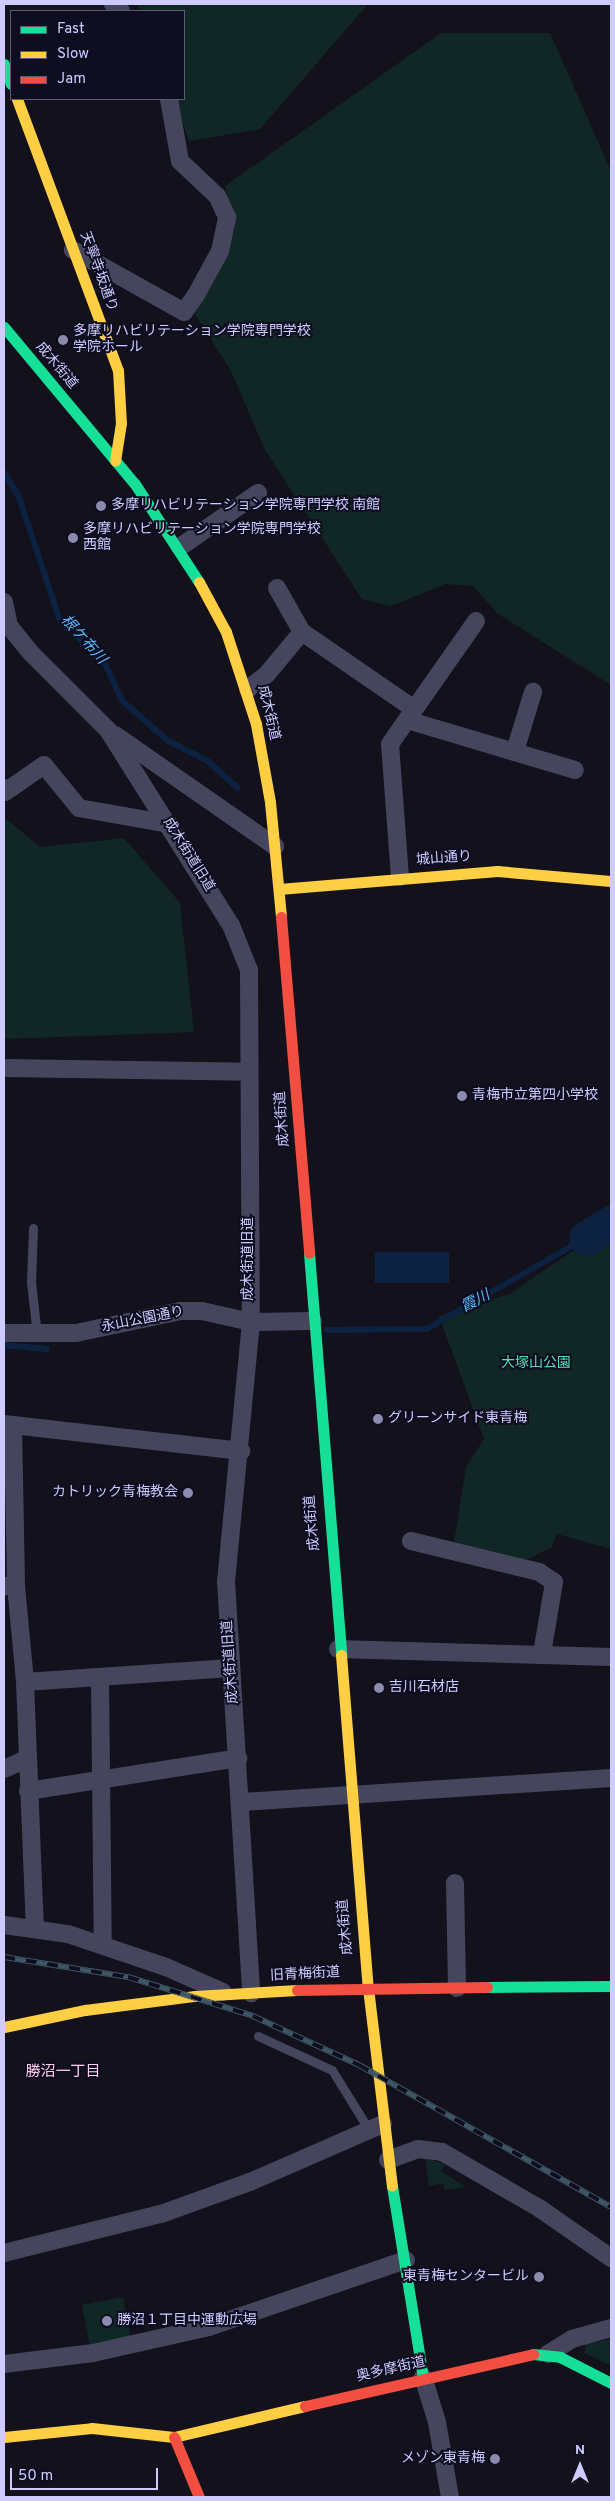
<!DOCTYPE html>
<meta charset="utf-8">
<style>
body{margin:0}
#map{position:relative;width:615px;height:2501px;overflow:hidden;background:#12111c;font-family:Overpass,"Noto Sans JP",sans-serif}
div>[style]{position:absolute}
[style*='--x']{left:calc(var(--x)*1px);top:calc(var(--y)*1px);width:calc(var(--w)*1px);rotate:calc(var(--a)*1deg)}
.green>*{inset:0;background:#102726;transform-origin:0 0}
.water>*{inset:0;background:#0d2241;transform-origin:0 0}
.stream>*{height:5.5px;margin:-2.75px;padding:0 2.75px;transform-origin:2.75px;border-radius:2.75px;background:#0d2241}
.river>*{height:35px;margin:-17.5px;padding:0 17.5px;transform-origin:17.5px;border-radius:17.5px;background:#0d2241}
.lane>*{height:9px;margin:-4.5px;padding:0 4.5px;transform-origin:4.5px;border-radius:4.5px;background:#45465d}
.street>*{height:18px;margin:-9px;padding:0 9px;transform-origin:9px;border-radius:9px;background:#45465d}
.fast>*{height:11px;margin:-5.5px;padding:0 5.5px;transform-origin:5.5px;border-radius:5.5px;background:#16e098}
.slow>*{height:11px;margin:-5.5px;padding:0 5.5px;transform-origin:5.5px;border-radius:5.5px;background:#ffcf43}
.jam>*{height:11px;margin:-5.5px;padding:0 5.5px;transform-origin:5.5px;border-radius:5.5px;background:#f24e42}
.rail>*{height:5.5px;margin-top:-2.75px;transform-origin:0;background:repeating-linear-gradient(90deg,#0f0d20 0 11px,#3e5665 0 22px);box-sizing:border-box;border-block:1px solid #3e5665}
.dots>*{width:14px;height:14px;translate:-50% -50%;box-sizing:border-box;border:2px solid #0f0d20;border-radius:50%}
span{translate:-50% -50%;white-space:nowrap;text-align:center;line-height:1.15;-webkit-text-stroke:4px #0f0d20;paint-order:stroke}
.street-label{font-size:14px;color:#cfcbff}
.poi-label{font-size:14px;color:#cfcbff}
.left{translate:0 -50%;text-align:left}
.right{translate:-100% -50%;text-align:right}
.park-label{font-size:14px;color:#58dfb7}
.water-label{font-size:15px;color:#59b9ff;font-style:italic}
.neighbourhood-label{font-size:15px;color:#ffcdef}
.frame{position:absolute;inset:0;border:5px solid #cfcbff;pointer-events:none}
.legend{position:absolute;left:10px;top:10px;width:175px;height:90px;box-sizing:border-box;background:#0f0d20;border:1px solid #5c5979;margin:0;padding:6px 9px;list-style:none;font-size:15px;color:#cfcbff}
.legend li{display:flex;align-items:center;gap:10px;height:25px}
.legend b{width:25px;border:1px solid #5c5979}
.north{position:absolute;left:555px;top:2441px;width:50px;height:50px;-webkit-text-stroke:4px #0f0d20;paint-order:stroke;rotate:0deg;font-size:14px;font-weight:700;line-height:20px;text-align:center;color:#cfcbff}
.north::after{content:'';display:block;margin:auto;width:18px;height:22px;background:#cfcbff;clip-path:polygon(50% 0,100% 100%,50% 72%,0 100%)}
.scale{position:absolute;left:10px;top:2468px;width:148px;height:22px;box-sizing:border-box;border:2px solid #cfcbff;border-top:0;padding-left:6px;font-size:15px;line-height:18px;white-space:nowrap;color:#cfcbff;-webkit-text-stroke:4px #0f0d20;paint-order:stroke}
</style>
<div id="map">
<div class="green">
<div style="clip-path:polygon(137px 4px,368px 4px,260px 129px,189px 141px,174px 99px,184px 99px,184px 11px,140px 11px)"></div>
<div style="clip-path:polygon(441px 33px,550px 33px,611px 171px,611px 685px,498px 614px,473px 586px,445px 584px,391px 606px,362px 599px,265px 450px,231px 371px,195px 314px,233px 231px,225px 186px)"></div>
<div style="clip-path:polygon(4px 817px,40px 847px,124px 838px,180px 903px,194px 1032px,4px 1039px)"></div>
<div style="clip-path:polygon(611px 1225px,611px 1549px,557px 1534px,552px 1547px,522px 1562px,454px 1542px,466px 1467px,484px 1439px,439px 1316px,509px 1294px)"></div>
<div style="clip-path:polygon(425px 2158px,445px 2164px,441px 2171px,466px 2187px,445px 2190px,443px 2183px,429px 2186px)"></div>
<div style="left:123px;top:2297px;width:41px;height:42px;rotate:79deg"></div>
<div style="clip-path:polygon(611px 2339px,610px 2365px,584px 2353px,586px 2344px)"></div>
</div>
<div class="water">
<div style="left:375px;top:1252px;width:74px;height:31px"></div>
</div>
<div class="stream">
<div style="--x:4;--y:472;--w:28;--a:58"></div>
<div style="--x:19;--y:496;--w:130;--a:71.6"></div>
<div style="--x:60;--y:619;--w:65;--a:45"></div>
<div style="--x:106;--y:665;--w:38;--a:65"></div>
<div style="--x:122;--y:700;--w:60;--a:41.6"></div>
<div style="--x:167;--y:740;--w:46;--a:27.1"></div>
<div style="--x:208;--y:761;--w:40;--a:42"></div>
<div style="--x:327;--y:1330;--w:100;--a:-0.6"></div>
<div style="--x:427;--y:1329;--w:183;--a:-29.8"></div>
<div style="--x:4;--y:1345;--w:43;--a:5.3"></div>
</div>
<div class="river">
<div style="--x:586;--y:1238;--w:29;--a:-31"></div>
</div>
<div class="lane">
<div style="--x:33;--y:1228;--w:54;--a:92.1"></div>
<div style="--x:31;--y:1282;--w:53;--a:83.5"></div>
<div style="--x:258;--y:2036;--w:81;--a:24.7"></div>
<div style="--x:332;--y:2070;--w:70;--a:58.3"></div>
</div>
<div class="street">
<div style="--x:113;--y:4;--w:11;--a:41"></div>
<div style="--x:73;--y:250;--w:127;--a:29.2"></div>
<div style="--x:184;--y:312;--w:21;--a:-55"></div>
<div style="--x:196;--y:295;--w:50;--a:-61.4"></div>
<div style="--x:220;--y:251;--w:35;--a:-78"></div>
<div style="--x:227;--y:217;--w:23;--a:-115"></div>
<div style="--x:217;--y:196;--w:51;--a:-136.6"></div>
<div style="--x:180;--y:161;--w:63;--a:-100.1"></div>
<div style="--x:180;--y:547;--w:95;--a:-34.7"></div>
<div style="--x:277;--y:588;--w:51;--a:60.4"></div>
<div style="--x:302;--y:632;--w:136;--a:34.5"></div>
<div style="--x:4;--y:602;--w:25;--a:78"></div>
<div style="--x:9;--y:626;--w:35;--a:51"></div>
<div style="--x:31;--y:653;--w:109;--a:45"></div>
<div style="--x:108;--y:730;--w:231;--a:57.8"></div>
<div style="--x:231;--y:925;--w:48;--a:68.2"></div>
<div style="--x:249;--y:970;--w:352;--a:89.7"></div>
<div style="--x:251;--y:1322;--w:260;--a:95.5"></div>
<div style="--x:226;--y:1581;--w:413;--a:86.5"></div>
<div style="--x:248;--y:689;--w:24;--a:-38"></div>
<div style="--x:267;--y:674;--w:55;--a:-50.2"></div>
<div style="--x:407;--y:720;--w:175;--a:16.6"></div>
<div style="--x:115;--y:735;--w:195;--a:34.8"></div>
<div style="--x:515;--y:751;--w:62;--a:-73"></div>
<div style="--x:4;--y:788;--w:4;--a:76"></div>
<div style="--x:5;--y:792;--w:47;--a:-34.7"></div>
<div style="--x:44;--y:765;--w:55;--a:50.9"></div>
<div style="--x:79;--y:808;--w:91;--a:10.1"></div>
<div style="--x:400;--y:877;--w:133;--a:-94.3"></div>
<div style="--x:390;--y:744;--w:150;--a:-55"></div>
<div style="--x:4;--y:1068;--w:245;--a:0.9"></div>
<div style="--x:4;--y:1333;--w:72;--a:0"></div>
<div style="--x:76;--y:1333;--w:106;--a:-11.9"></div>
<div style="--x:180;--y:1311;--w:22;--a:0"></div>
<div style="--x:202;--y:1311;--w:50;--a:12.7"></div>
<div style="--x:251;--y:1322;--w:62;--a:-0.9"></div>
<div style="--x:4;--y:1424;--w:239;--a:6.5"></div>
<div style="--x:13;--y:1426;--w:160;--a:88.9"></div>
<div style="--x:411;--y:1541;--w:132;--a:13.6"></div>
<div style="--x:539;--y:1572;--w:18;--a:34"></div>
<div style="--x:554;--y:1582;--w:73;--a:99.5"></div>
<div style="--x:4;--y:1586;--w:12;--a:0"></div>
<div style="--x:16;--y:1586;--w:96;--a:84.6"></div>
<div style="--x:25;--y:1682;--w:206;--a:-3.9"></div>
<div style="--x:338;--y:1649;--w:273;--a:1.7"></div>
<div style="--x:100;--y:1679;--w:266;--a:89.4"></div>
<div style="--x:25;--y:1682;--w:245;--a:87.7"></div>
<div style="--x:4;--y:1769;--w:24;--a:-24"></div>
<div style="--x:28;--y:1791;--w:213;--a:-8.9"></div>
<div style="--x:241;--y:1802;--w:371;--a:-3.7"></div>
<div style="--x:455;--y:1883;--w:105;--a:88.9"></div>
<div style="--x:4;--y:1925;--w:65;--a:8"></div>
<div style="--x:68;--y:1934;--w:103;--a:18.6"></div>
<div style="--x:166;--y:1967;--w:62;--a:23.7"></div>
<div style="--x:388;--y:2160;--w:32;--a:-20"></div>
<div style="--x:418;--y:2149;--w:24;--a:7"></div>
<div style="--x:442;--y:2152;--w:112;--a:30"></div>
<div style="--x:539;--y:2208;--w:88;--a:34.8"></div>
<div style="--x:4;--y:2253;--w:162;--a:-14"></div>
<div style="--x:161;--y:2214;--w:95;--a:-19.8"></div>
<div style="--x:250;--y:2182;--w:145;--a:-23.6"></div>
<div style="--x:548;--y:2354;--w:28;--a:-32"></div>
<div style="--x:572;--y:2339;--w:41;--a:-15.8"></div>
<div style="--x:4;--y:2364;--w:90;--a:-7"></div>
<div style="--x:93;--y:2353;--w:119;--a:-12.6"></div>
<div style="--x:209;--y:2327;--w:208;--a:-18.8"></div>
<div style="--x:423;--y:2377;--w:47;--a:72.7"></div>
<div style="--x:437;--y:2422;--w:76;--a:80.2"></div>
</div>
<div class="fast">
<div style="--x:4;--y:64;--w:21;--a:71"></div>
<div style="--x:4;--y:327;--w:204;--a:50.2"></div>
<div style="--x:135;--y:484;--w:117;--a:56.9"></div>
<div style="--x:309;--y:1253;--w:403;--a:85.4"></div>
<div style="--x:487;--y:1987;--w:124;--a:-0.5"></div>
<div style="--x:392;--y:2186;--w:193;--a:80.8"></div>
<div style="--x:533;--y:2354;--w:27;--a:6"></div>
<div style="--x:560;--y:2357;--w:57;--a:27"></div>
</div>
<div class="slow">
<div style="--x:17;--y:99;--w:289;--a:69.6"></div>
<div style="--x:118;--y:370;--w:53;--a:86.8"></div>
<div style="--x:121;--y:423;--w:38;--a:99"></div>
<div style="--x:199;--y:582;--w:57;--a:61.6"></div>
<div style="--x:226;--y:632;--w:97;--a:71.9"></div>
<div style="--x:256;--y:724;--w:79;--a:79.8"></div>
<div style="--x:270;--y:802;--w:116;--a:84.5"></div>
<div style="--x:279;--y:889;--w:219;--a:-4.7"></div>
<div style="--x:497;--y:871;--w:114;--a:5"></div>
<div style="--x:341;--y:1655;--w:334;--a:85.4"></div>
<div style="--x:368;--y:1988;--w:199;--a:83.1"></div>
<div style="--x:4;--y:2027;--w:83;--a:-11.9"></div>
<div style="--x:85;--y:2010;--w:111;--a:-7.3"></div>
<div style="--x:195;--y:1996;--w:102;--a:-3.4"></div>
<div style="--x:4;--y:2437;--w:88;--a:-5.8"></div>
<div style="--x:92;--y:2428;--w:82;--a:6.3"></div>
<div style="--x:174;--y:2437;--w:135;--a:-13.3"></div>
</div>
<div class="jam">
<div style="--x:281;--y:917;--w:337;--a:85.2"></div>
<div style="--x:297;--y:1990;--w:190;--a:-0.9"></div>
<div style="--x:305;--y:2406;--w:234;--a:-12.8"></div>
<div style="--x:174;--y:2437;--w:65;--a:67.4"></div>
</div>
<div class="rail">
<div style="--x:4;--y:1957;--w:126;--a:9.2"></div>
<div style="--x:128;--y:1977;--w:131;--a:17.3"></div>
<div style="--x:253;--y:2016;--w:117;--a:24.8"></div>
<div style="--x:359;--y:2065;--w:289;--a:29.4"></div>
</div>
<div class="dots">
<div style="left:63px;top:340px;background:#8d8ab0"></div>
<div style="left:101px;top:506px;background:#8d8ab0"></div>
<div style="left:73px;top:538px;background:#8d8ab0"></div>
<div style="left:462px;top:1096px;background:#8d8ab0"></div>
<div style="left:378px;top:1419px;background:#8d8ab0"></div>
<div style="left:188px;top:1493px;background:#8d8ab0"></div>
<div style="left:379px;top:1688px;background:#8d8ab0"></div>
<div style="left:539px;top:2277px;background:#8d8ab0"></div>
<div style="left:107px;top:2321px;background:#8d8ab0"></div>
<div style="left:495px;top:2459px;background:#8d8ab0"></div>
</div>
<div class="street-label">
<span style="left:98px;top:272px;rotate:70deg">天寧寺坂通り</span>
<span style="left:56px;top:366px;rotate:50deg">成木街道</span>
<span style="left:268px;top:713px;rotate:77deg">成木街道</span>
<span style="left:188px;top:855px;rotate:58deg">成木街道旧道</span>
<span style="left:444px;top:859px;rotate:-4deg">城山通り</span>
<span style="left:283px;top:1119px;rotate:-94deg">成木街道</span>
<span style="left:249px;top:1259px;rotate:-90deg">成木街道旧道</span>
<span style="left:143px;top:1320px;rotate:-11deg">永山公園通り</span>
<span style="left:313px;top:1523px;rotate:-95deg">成木街道</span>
<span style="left:231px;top:1662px;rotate:-94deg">成木街道旧道</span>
<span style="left:346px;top:1927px;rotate:-95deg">成木街道</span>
<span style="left:305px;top:1975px;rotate:-3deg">旧青梅街道</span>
<span style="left:391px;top:2370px;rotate:-13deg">奥多摩街道</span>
</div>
<div class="poi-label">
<span class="left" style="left:73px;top:340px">多摩リハビリテーション学院専門学校<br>学院ホール</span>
<span class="left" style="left:111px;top:506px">多摩リハビリテーション学院専門学校 南館</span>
<span class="left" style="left:83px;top:538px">多摩リハビリテーション学院専門学校<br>西館</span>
<span class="left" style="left:472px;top:1096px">青梅市立第四小学校</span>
<span class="left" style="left:388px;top:1419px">グリーンサイド東青梅</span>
<span class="right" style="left:178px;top:1493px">カトリック青梅教会</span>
<span class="left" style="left:389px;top:1688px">吉川石材店</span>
<span class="right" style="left:529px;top:2277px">東青梅センタービル</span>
<span class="left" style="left:117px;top:2321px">勝沼１丁目中運動広場</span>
<span class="right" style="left:485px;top:2459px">メゾン東青梅</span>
</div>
<div class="park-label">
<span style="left:536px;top:1364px">大塚山公園</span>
</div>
<div class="water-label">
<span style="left:83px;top:640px;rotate:48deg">根ケ布川</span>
<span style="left:476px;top:1302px;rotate:-28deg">霞川</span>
</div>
<div class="neighbourhood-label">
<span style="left:63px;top:2073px">勝沼一丁目</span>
</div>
<div class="frame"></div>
<ul class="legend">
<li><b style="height:6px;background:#16e098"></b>Fast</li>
<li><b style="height:6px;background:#ffcf43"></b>Slow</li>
<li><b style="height:6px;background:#f24e42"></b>Jam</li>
</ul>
<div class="north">N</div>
<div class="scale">50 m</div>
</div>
